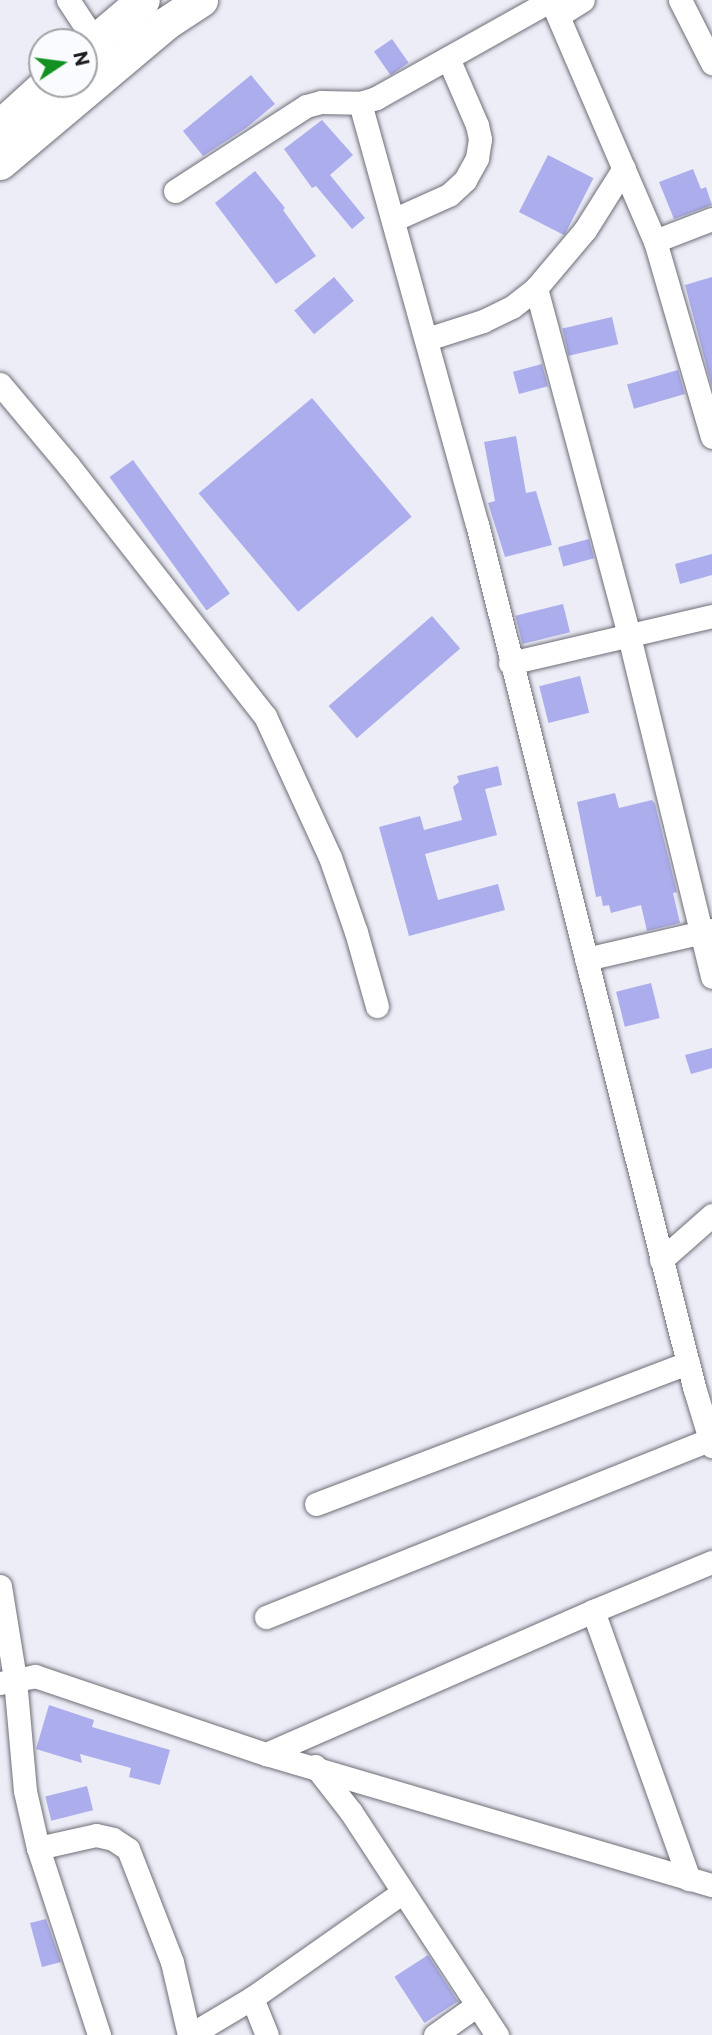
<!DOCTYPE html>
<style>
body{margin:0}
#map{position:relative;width:712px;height:2035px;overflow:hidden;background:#ecedf7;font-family:Commissioner,sans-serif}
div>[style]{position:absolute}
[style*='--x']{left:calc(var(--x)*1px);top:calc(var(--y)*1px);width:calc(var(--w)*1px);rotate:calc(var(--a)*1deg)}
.building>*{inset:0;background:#acadec;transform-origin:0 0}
.roads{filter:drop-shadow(0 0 2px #6e6e77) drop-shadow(0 0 2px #6e6e77)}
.minor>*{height:23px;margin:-11.5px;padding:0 11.5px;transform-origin:11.5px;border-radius:11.5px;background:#fff}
.highway>*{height:33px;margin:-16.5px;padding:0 16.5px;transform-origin:16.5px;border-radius:16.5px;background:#fff}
span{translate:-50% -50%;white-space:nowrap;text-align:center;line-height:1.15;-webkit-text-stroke:5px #fafbff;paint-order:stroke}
.north{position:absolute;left:28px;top:28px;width:70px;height:70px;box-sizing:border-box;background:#fafbff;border:2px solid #a1a2a6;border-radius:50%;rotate:77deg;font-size:19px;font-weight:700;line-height:28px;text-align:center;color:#1c1c20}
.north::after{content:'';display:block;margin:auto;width:24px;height:32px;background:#129121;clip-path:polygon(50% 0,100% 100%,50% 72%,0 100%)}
</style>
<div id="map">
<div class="building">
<div style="left:392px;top:39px;width:29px;height:22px;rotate:55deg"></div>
<div style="clip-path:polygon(251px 75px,275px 104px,246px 128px,203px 156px,183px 131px)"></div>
<div style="clip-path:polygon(322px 120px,353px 155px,330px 175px,365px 218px,352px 229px,316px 186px,312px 188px,284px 149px)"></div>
<div style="left:548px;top:155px;width:51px;height:64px;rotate:27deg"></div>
<div style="clip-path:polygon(693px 169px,701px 189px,706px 187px,712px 205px,674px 219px,659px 182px)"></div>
<div style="clip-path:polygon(255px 171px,285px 208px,283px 210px,316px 256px,276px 284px,215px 203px)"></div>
<div style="left:334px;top:277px;width:31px;height:52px;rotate:50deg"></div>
<div style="clip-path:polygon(712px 277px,712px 387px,685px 285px)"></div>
<div style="left:612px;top:317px;width:28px;height:51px;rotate:77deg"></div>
<div style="left:542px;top:364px;width:23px;height:30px;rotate:75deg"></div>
<div style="left:678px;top:370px;width:25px;height:53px;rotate:74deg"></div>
<div style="left:312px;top:398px;width:155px;height:148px;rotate:50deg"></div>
<div style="clip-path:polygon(516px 436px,526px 493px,536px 491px,552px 545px,505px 557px,488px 503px,495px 501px,484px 442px)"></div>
<div style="left:133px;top:460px;width:165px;height:29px;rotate:54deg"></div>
<div style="left:589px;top:539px;width:20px;height:32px;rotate:75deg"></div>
<div style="clip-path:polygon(712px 554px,712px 575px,680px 584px,675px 564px)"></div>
<div style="left:563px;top:604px;width:29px;height:49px;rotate:76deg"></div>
<div style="left:432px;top:616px;width:43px;height:137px;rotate:49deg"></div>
<div style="left:580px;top:676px;width:38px;height:42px;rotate:76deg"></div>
<div style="clip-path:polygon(498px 766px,502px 785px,485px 789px,497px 835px,425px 854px,438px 900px,498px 884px,505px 910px,409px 936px,379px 827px,420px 816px,424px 830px,462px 820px,453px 787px,459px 782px,457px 776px)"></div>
<div style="clip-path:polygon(615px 793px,619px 808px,652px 800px,655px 804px,677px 892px,673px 893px,680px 923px,647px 931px,641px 905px,611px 913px,609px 905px,603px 906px,601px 896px,596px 897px,577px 802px)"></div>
<div style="left:651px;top:983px;width:36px;height:36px;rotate:76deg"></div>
<div style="clip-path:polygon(712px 1048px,712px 1068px,691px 1074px,685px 1055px)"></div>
<div style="clip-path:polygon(49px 1705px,94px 1720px,92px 1727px,170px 1750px,160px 1785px,129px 1777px,131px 1768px,80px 1754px,82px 1763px,36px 1749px)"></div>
<div style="left:87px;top:1786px;width:25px;height:43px;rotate:76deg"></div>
<div style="clip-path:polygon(46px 1919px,61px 1962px,42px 1967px,30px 1923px)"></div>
<div style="left:428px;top:1955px;width:55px;height:40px;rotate:57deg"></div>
</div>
<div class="roads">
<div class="minor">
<div style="--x:68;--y:0;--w:49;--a:56.6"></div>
<div style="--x:551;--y:0;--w:262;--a:66.7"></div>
<div style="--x:655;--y:241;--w:204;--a:73.8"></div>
<div style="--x:680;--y:0;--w:71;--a:63.1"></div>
<div style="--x:559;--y:15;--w:28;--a:-32"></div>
<div style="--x:360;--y:103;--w:437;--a:74.5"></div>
<div style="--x:477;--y:524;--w:890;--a:75.89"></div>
<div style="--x:694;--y:1387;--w:62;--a:73"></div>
<div style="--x:175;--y:191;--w:156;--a:-33"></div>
<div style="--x:306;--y:106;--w:16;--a:-15"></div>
<div style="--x:321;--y:102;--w:39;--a:1"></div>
<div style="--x:360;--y:103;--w:17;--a:-17"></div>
<div style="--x:376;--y:98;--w:201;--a:-29.2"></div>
<div style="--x:393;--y:220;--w:61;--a:-24.1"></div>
<div style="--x:449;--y:195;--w:22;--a:-43"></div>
<div style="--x:465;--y:180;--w:25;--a:-61"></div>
<div style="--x:477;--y:158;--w:19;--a:-81"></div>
<div style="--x:480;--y:139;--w:14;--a:-102"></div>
<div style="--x:477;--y:125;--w:73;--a:-113.4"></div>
<div style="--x:655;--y:241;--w:61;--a:-21.1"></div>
<div style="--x:536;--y:288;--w:360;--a:75"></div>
<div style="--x:629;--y:636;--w:351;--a:76.3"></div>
<div style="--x:427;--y:339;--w:59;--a:-17.8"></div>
<div style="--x:483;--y:321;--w:32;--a:-26"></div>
<div style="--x:512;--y:307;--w:31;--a:-38"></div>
<div style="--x:536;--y:288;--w:76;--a:-49.8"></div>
<div style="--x:585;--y:230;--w:73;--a:-57.8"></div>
<div style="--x:0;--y:384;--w:106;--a:50"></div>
<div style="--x:68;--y:465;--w:319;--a:51.9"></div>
<div style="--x:265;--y:716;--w:155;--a:65.3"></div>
<div style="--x:330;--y:857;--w:79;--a:70.9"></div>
<div style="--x:356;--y:932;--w:77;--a:74.2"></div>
<div style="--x:510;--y:663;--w:207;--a:-13.1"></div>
<div style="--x:586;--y:959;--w:129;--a:-13"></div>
<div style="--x:661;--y:1260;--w:68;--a:-41.4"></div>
<div style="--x:316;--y:1504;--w:398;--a:-20.8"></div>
<div style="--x:0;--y:1586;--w:94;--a:80.8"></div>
<div style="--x:15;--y:1679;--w:112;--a:84.9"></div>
<div style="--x:25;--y:1791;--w:58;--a:77.2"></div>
<div style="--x:38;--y:1848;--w:197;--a:71.9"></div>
<div style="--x:593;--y:1611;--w:285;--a:70.3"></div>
<div style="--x:266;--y:1617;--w:478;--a:-21.8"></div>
<div style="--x:0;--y:1683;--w:36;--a:-11"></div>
<div style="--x:35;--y:1676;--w:244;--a:18.7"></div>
<div style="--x:266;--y:1754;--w:357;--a:-23.6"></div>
<div style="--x:593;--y:1611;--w:129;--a:-22.4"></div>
<div style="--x:266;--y:1754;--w:465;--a:16.4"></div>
<div style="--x:315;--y:1766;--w:58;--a:52"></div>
<div style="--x:351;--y:1812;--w:267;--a:56.8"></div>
<div style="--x:38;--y:1848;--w:59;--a:-12.6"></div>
<div style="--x:96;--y:1835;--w:17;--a:13"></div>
<div style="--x:113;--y:1839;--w:18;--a:34"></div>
<div style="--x:128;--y:1849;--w:121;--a:68.7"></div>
<div style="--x:172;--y:1962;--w:75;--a:76.9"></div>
<div style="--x:252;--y:1998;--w:40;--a:68"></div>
<div style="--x:190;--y:2035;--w:72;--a:-30.8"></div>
<div style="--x:252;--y:1998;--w:184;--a:-35.1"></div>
<div style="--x:435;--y:2035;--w:52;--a:-35.5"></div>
</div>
<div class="highway">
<div style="--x:84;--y:50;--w:77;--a:-40.3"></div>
<div style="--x:0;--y:126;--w:62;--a:-42.4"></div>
<div style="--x:0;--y:163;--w:217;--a:-40.1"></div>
<div style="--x:166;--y:23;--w:42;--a:-33.3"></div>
</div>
</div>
<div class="north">N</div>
</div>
